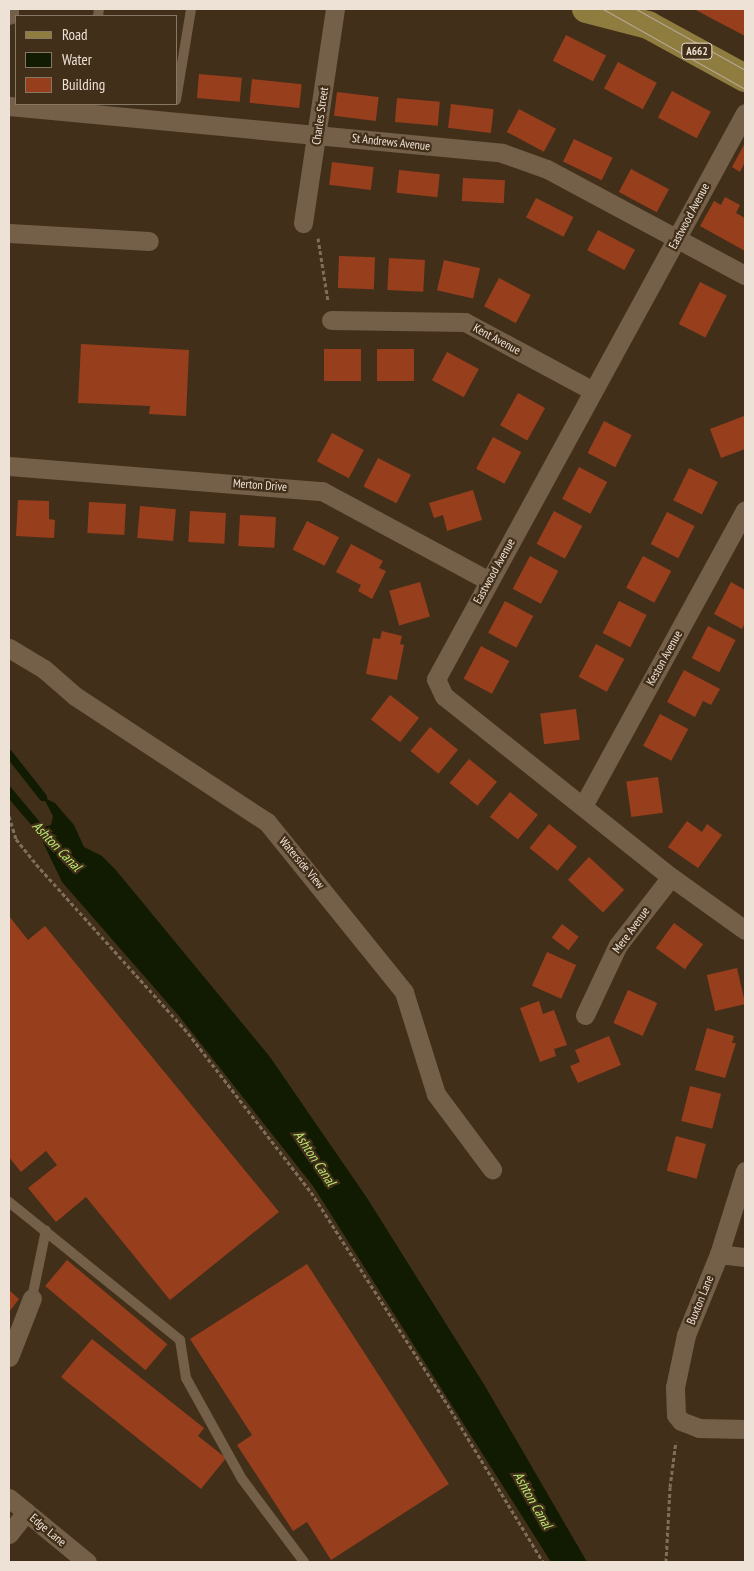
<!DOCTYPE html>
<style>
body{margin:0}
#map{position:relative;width:754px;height:1571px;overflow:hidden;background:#422f1a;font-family:"PT Sans Narrow",sans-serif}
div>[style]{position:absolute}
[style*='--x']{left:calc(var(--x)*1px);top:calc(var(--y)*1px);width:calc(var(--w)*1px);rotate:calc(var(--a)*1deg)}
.water>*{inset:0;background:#101b01}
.stream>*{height:8px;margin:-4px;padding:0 4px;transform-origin:4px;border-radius:4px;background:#101b01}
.building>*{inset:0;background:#973e1d;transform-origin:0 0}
.path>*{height:3px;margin-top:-1.5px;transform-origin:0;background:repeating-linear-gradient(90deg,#7e6e5c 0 4px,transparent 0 6.5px)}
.lane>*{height:10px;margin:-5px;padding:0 5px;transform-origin:5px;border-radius:5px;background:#745f49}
.street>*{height:19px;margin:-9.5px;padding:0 9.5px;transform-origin:9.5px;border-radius:9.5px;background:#745f49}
.primary>*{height:28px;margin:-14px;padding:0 14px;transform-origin:14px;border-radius:14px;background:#8f7c3f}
.tram>*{height:1px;margin:-0.5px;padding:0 0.5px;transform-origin:0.5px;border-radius:0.5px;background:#b6a899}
span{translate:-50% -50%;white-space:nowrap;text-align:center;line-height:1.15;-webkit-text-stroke:4.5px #422f1a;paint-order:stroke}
.shield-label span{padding:1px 4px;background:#422f1a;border:1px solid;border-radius:4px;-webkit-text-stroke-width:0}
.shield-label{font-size:11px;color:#eee2d6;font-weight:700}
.street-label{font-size:12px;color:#eee2d6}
.water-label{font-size:14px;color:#b9e970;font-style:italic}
.frame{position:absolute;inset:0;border:10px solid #eee2d6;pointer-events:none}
.legend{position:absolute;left:15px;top:15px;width:162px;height:90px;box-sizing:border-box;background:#422f1a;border:1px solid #877765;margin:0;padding:6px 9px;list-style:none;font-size:15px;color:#eee2d6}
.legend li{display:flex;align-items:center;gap:10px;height:25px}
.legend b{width:25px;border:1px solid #877765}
</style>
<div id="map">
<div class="water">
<div style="clip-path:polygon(9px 785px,44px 827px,51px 825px,53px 816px,43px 797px,55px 803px,74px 825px,84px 847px,102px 856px,115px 869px,270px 1057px,367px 1198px,485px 1386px,587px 1562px,551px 1562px,313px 1186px,179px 1016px,62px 882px,39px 834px,9px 799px)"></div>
</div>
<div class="stream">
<div style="--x:9;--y:754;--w:55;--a:51.7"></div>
</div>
<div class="building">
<div style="clip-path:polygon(694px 9px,745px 9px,745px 36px,707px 16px)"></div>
<div style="left:566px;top:35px;width:45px;height:29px;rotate:27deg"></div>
<div style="left:618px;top:62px;width:44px;height:30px;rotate:28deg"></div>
<div style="left:199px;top:74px;width:43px;height:24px;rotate:5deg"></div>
<div style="left:252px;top:79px;width:50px;height:24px;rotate:6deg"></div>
<div style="left:672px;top:91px;width:44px;height:30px;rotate:28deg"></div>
<div style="left:337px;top:92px;width:42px;height:24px;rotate:7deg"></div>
<div style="left:397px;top:98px;width:43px;height:24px;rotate:5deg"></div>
<div style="left:451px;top:104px;width:43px;height:24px;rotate:7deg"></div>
<div style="left:519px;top:109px;width:42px;height:26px;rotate:28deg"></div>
<div style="left:574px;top:139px;width:43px;height:25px;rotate:26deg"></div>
<div style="clip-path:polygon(745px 143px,745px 162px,740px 172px,732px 167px)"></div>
<div style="left:332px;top:162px;width:42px;height:23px;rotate:7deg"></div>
<div style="left:631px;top:169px;width:43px;height:26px;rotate:28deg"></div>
<div style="left:399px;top:170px;width:41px;height:23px;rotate:6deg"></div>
<div style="left:463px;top:178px;width:42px;height:23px;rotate:3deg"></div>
<div style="clip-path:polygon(725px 197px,740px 205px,736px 213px,745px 218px,745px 251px,700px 226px,714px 201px,721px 205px)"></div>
<div style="left:536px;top:198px;width:42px;height:22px;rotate:27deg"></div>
<div style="left:598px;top:230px;width:42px;height:23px;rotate:28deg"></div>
<div style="left:339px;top:256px;width:36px;height:32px;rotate:2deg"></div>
<div style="left:389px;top:258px;width:36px;height:32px;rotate:3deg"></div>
<div style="left:444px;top:260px;width:37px;height:31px;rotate:13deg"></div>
<div style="left:499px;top:278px;width:36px;height:32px;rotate:28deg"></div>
<div style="left:700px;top:282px;width:30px;height:47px;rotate:27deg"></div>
<div style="clip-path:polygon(81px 344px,189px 350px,186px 416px,149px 414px,150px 406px,78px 403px)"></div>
<div style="left:361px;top:349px;width:32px;height:37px;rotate:90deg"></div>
<div style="left:414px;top:349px;width:32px;height:37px;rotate:90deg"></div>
<div style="left:447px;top:352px;width:36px;height:32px;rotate:28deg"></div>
<div style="left:518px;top:393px;width:31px;height:37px;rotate:29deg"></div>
<div style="clip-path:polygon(744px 416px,745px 449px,721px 458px,710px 429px)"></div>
<div style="left:604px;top:421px;width:31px;height:36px;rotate:27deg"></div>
<div style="left:332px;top:433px;width:36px;height:32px;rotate:28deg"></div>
<div style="left:493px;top:437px;width:32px;height:36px;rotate:28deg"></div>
<div style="left:378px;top:458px;width:37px;height:32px;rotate:27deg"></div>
<div style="left:579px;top:467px;width:32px;height:36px;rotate:28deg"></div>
<div style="left:689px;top:468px;width:32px;height:36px;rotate:26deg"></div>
<div style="clip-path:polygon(473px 490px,482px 520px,447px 531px,443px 515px,434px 518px,429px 503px)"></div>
<div style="clip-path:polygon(18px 500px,49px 501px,49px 519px,55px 520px,54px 538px,16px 536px)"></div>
<div style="left:89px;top:502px;width:37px;height:31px;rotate:3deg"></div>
<div style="left:140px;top:506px;width:36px;height:32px;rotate:5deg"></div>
<div style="left:190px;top:511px;width:36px;height:31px;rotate:3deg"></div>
<div style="left:554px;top:511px;width:32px;height:37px;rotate:28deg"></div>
<div style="left:667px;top:512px;width:31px;height:36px;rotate:27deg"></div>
<div style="left:240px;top:515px;width:36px;height:31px;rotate:3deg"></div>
<div style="left:307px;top:521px;width:36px;height:32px;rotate:27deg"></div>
<div style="clip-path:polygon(351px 544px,383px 561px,379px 568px,386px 571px,372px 599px,358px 591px,361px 585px,336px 572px)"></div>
<div style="left:530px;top:556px;width:32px;height:37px;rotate:28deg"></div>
<div style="left:643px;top:556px;width:32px;height:36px;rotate:28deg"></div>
<div style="left:420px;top:582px;width:36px;height:32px;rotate:74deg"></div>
<div style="clip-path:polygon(731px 582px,745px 590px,745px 623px,742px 629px,714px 614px)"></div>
<div style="left:505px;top:601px;width:32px;height:36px;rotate:28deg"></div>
<div style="left:619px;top:601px;width:31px;height:36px;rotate:27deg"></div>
<div style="left:708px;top:626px;width:31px;height:36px;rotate:27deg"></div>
<div style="clip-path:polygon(382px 631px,402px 636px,400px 644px,404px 645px,397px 680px,366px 674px,373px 638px,380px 639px)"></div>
<div style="left:596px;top:644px;width:32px;height:37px;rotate:28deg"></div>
<div style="left:481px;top:646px;width:32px;height:37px;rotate:28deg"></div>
<div style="clip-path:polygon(684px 670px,720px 689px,711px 705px,703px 701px,695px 717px,667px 702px)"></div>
<div style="left:390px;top:695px;width:37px;height:31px;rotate:38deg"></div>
<div style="left:576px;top:709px;width:31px;height:36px;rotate:83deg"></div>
<div style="left:660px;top:714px;width:32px;height:36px;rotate:28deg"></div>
<div style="left:430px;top:727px;width:36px;height:31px;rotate:39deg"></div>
<div style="left:469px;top:759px;width:36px;height:31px;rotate:39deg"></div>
<div style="left:658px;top:777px;width:36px;height:32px;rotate:82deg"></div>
<div style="left:510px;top:792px;width:36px;height:32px;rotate:39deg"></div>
<div style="clip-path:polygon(687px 821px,702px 832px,707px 824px,722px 835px,698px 868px,668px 847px)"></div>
<div style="left:549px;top:824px;width:36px;height:31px;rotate:39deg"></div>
<div style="left:589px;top:857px;width:48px;height:31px;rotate:43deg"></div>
<div style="clip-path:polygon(9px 916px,28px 940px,45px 926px,279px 1212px,170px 1300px,86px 1197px,56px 1222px,28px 1188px,57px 1165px,46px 1151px,21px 1172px,9px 1157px)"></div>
<div style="left:674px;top:923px;width:36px;height:31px;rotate:36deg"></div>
<div style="left:562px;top:924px;width:21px;height:17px;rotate:37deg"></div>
<div style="left:547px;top:952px;width:32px;height:37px;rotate:24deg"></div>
<div style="left:737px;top:968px;width:37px;height:31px;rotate:77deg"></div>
<div style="left:628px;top:990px;width:32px;height:36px;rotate:24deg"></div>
<div style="clip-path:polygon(539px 1001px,543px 1014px,554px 1010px,567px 1045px,554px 1049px,556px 1056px,540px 1062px,520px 1008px)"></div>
<div style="clip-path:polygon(707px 1028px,734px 1036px,732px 1043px,736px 1043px,725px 1078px,695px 1070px)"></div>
<div style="clip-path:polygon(609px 1036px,621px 1065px,578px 1083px,570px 1066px,580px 1062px,575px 1050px)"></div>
<div style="left:690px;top:1086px;width:32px;height:36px;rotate:14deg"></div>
<div style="left:676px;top:1136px;width:31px;height:36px;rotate:15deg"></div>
<div style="left:67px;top:1260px;width:131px;height:34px;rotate:40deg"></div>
<div style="clip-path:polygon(307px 1264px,449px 1484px,331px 1560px,307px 1522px,293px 1531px,237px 1445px,252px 1435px,190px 1339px)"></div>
<div style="clip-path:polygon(9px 1290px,19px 1299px,9px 1312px)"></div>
<div style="clip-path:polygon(92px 1339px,204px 1428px,198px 1436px,226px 1458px,201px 1489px,61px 1377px)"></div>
</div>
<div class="path">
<div style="--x:318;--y:238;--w:64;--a:81"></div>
<div style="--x:9;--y:816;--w:24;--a:73"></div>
<div style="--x:16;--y:839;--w:32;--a:51"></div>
<div style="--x:36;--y:864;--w:227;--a:48"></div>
<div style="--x:188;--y:1033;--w:201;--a:52.3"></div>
<div style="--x:311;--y:1192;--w:246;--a:57.3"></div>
<div style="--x:444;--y:1399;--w:191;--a:58.7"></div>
<div style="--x:666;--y:1562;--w:75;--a:-86.9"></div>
<div style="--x:670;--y:1487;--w:46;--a:-82.6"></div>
</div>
<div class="lane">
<div style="--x:98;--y:16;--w:7;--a:-82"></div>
<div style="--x:176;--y:100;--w:92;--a:-80.6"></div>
<div style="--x:9;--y:1202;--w:220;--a:38.9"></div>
<div style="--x:180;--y:1340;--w:38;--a:81"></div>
<div style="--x:186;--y:1378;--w:115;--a:61"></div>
<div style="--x:242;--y:1479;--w:104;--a:53.2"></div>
<div style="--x:32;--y:1298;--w:69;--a:-78.4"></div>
</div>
<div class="street">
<div style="--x:9;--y:15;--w:6;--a:-90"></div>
<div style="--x:9;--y:106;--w:495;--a:5.4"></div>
<div style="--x:502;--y:153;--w:48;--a:19.6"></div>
<div style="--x:547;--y:169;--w:225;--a:28.2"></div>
<div style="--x:745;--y:113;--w:645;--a:118.63"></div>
<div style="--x:436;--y:679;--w:19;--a:65"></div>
<div style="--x:444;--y:696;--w:290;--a:38.6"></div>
<div style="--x:671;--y:877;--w:91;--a:35.6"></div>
<div style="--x:303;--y:223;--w:216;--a:-81.5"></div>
<div style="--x:9;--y:233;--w:140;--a:3.3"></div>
<div style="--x:331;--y:320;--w:134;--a:0.9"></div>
<div style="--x:465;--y:322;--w:145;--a:28.3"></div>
<div style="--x:9;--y:466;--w:314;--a:4.6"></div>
<div style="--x:322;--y:491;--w:190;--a:28.3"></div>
<div style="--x:9;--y:648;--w:41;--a:31"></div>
<div style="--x:44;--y:669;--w:41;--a:41.1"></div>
<div style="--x:75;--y:696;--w:230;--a:33.3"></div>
<div style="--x:267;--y:822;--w:218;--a:51.1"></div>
<div style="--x:404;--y:992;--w:107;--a:72.6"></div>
<div style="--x:436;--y:1094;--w:94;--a:53.3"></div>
<div style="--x:583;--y:806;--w:337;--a:-61.3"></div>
<div style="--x:585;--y:1015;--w:77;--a:-64.8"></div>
<div style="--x:618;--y:945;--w:86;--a:-52.1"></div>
<div style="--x:745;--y:1171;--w:87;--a:107.4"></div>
<div style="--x:719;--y:1254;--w:87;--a:112.2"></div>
<div style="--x:686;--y:1335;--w:53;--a:101.9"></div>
<div style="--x:675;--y:1387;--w:28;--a:88"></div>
<div style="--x:676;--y:1415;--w:8;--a:50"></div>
<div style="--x:681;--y:1421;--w:19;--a:21"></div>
<div style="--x:699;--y:1428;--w:46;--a:1.2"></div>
<div style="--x:719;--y:1254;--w:26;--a:7"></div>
<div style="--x:9;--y:1357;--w:63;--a:-68.7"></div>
<div style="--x:9;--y:1498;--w:101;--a:39.4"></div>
<div style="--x:9;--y:1534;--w:28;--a:-52"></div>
</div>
<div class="primary">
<div style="--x:586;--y:9;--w:64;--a:14.5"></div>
<div style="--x:648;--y:25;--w:111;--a:28.7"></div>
</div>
<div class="tram">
<div style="--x:603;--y:9;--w:163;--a:29.4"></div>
<div style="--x:636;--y:9;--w:125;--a:29.2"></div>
</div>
<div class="shield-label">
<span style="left:697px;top:51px">A662</span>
</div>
<div class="street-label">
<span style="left:320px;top:116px;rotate:-82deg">Charles Street</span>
<span style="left:391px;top:142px;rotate:6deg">St Andrews Avenue</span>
<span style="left:689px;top:216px;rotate:-62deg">Eastwood Avenue</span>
<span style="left:497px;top:339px;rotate:28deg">Kent Avenue</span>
<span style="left:260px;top:485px;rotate:4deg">Merton Drive</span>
<span style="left:494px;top:571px;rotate:-61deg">Eastwood Avenue</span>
<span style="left:664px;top:658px;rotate:-61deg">Keston Avenue</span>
<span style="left:302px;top:863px;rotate:50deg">Waterside View</span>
<span style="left:631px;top:930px;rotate:-54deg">Mere Avenue</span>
<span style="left:700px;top:1300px;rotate:-68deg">Buxton Lane</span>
<span style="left:48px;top:1530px;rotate:40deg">Edge Lane</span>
</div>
<div class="water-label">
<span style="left:57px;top:846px;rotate:46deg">Ashton Canal</span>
<span style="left:315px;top:1158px;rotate:56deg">Ashton Canal</span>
<span style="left:533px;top:1500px;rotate:60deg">Ashton Canal</span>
</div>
<div class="frame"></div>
<ul class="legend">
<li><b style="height:6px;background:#8f7c3f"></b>Road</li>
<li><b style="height:14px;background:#101b01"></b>Water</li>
<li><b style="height:14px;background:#973e1d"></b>Building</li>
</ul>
</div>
